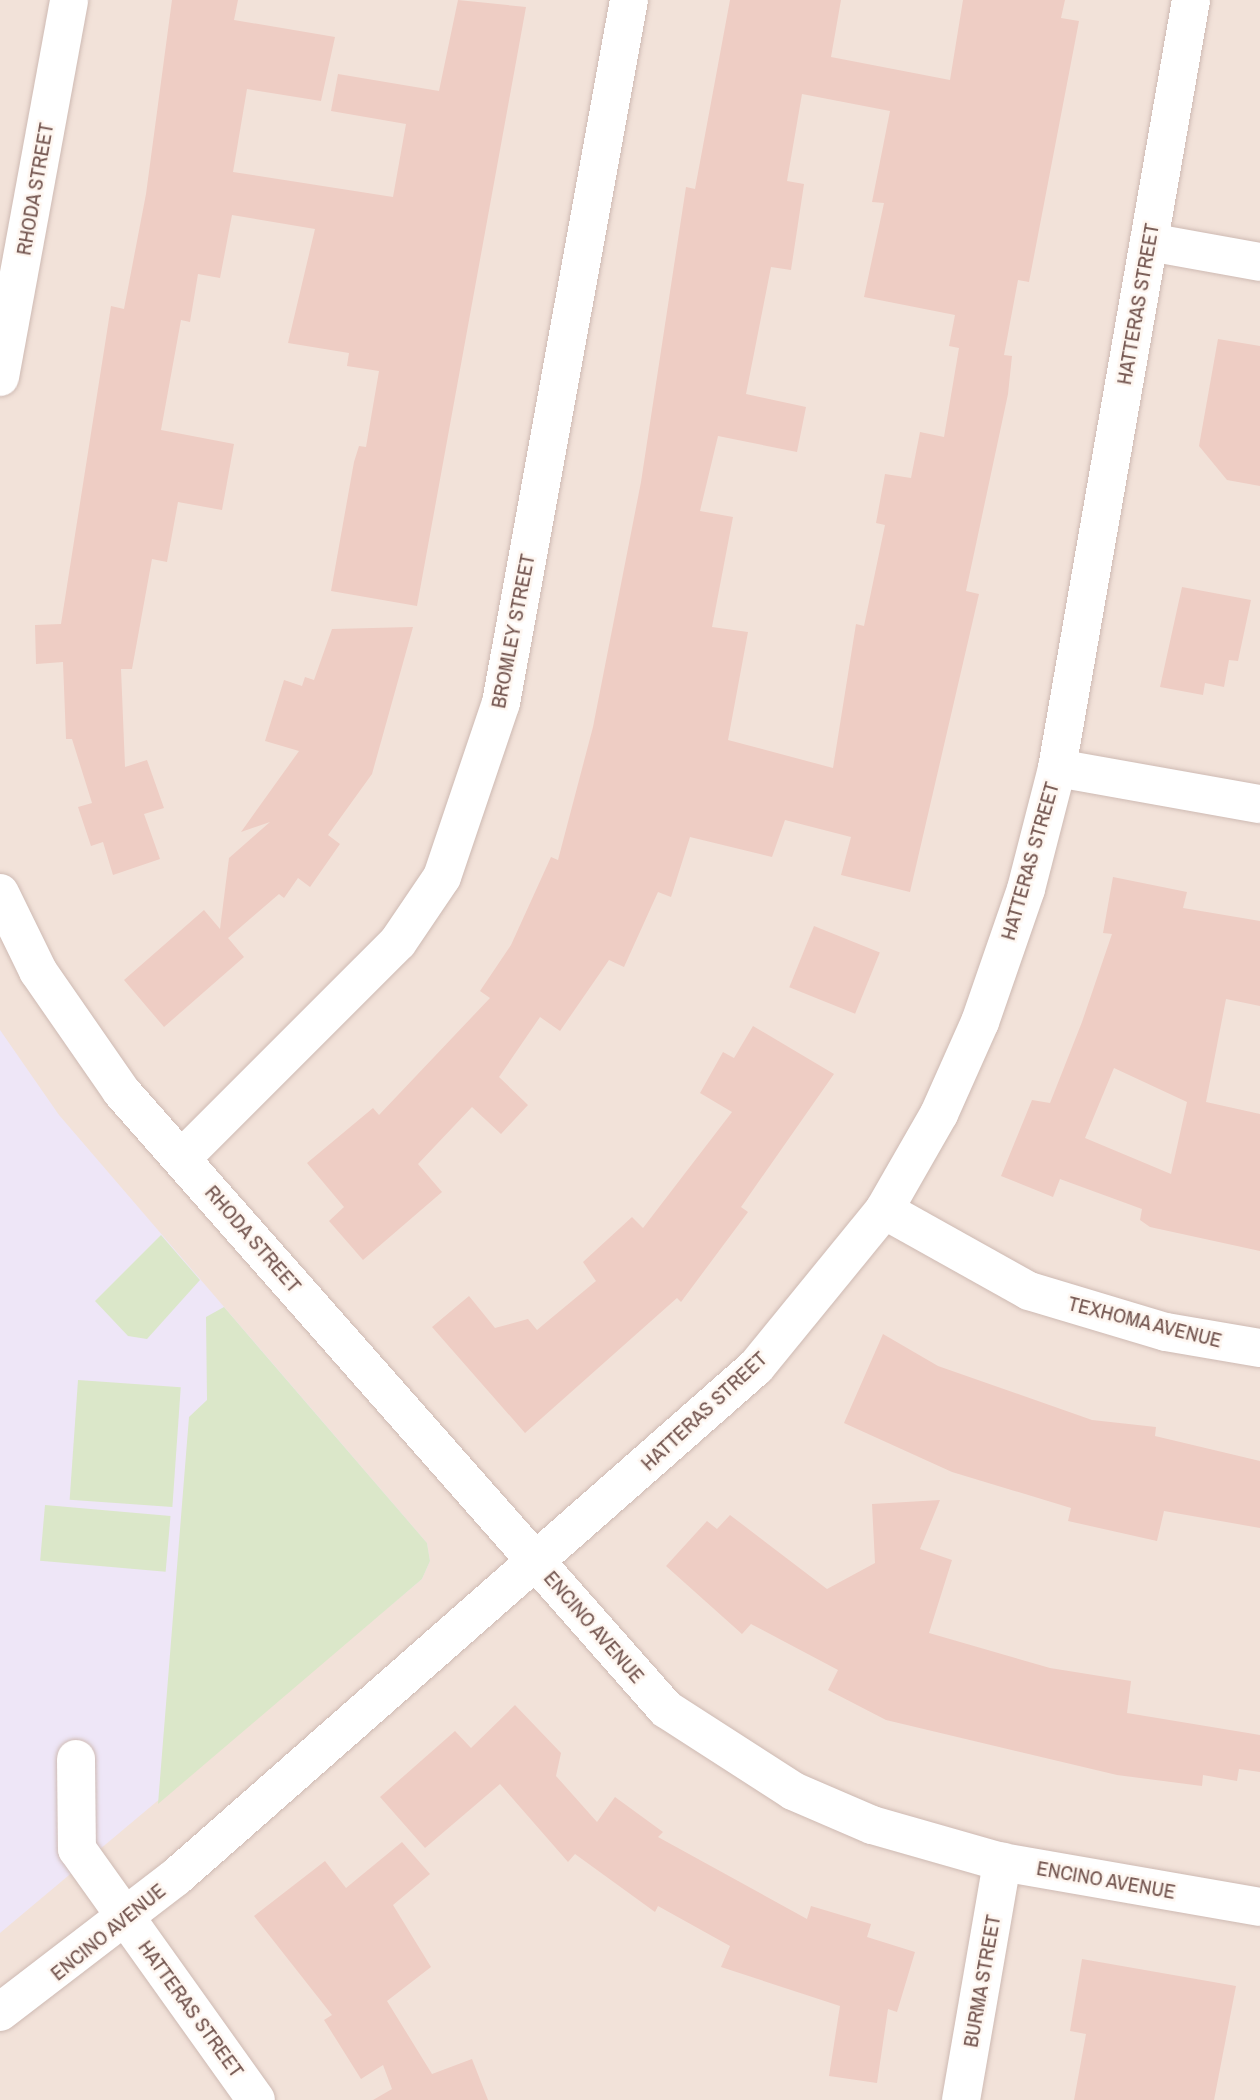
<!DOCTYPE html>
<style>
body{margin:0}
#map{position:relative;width:1260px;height:2100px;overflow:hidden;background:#fbf1ea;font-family:"Archivo Narrow",sans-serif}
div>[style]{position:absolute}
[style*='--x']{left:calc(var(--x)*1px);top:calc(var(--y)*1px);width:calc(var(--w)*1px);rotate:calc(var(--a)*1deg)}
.residential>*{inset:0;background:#f2e2d9;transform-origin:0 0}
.education>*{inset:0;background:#eee6f7}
.green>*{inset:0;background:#dbe7c9;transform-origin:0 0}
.building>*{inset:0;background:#eecdc4;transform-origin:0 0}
.roads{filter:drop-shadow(0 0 2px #cebab3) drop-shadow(0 0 2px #cebab3)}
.minor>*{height:38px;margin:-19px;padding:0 19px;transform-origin:19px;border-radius:19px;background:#fff}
span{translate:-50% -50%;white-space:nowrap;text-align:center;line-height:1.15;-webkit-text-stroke:5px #fef6f0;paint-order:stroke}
.street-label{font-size:21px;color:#73554f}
</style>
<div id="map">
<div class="residential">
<div style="left:0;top:0;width:1260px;height:2100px"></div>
</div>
<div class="education">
<div style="clip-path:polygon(0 1030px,59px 1115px,427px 1543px,430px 1561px,422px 1579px,0 1933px)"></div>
</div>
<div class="green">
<div style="clip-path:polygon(161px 1235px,200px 1280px,147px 1339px,128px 1336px,95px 1301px)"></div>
<div style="clip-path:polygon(224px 1307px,427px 1543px,430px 1561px,422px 1579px,158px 1804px,189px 1417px,207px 1400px,206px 1317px)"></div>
<div style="left:78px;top:1380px;width:103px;height:120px;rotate:4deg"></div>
<div style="left:45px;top:1505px;width:126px;height:56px;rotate:5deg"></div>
</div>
<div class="building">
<div style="clip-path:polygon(172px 0,238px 0,234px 20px,335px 37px,321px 101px,247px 89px,233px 172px,393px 197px,406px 124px,331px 111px,338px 74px,439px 91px,458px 0,526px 7px,417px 606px,331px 591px,354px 462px,359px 446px,366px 447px,379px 371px,347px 366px,349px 353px,288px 343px,315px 229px,232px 215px,220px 278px,198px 274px,190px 322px,181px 320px,161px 430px,234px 444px,222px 510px,178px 502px,167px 562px,152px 559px,132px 669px,121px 669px,125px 767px,147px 760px,164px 808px,144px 814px,160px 859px,113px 875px,103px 842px,91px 846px,78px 807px,92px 803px,72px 739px,66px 739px,63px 662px,36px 664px,35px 625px,61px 624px,111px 306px,124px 309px,146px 194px)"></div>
<div style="clip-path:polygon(evenodd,730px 0,841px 0,831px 57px,950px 80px,963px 0,1065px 0,1061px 18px,1079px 21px,1029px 282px,1018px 280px,1004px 355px,1012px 356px,1008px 394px,966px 591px,979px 594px,910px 892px,841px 875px,851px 837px,785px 820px,772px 857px,690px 837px,671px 897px,658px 892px,624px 967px,609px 960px,560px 1031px,540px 1017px,499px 1077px,528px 1105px,501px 1134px,472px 1107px,418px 1164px,442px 1192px,363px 1260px,329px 1221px,344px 1207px,307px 1163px,373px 1108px,379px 1115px,490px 998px,480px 991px,511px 945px,551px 857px,558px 860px,593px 727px,641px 482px,686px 187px,695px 189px,730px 0,802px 94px,890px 111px,872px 202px,884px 203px,864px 297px,955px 315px,949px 346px,959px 348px,944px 437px,920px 432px,911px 478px,885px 474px,876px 523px,885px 525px,864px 626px,856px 624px,833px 768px,728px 740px,748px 632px,712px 627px,733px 517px,700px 511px,718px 436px,797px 452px,806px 407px,746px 394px,771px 267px,791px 270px,804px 184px,787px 181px,802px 94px)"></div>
<div style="clip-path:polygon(1218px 339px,1260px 346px,1260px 486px,1227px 480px,1199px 446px)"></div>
<div style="clip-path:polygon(1182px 587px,1251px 600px,1238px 661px,1229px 660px,1224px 687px,1205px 683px,1203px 695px,1160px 687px)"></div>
<div style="clip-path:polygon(413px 627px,372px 774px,328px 835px,340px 844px,310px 887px,298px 878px,284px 898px,279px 894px,228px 938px,244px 957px,164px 1027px,124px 980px,204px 910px,220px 929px,229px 858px,270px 822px,241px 832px,299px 751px,265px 741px,284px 680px,302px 686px,305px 677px,314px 680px,332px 629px)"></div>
<div style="clip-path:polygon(evenodd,1113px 877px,1187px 892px,1183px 908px,1260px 921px,1260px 1006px,1226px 999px,1206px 1102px,1260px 1114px,1260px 1251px,1150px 1227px,1140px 1220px,1142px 1209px,1060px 1179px,1053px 1197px,1001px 1176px,1032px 1100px,1050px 1103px,1082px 1022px,1112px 934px,1103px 933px,1113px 877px,1114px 1068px,1187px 1102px,1171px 1174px,1085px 1138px,1114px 1068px)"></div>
<div style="left:814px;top:926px;width:71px;height:66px;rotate:22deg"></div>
<div style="clip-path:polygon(753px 1026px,834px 1074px,741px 1207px,748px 1212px,681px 1302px,677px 1298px,525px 1433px,432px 1327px,469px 1296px,495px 1328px,528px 1319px,537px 1330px,596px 1281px,583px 1262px,632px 1217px,643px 1228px,732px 1112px,700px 1093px,723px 1052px,734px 1058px)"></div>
<div style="clip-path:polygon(883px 1334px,938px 1366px,1092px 1420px,1156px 1427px,1155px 1436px,1260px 1461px,1260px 1528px,1164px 1511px,1157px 1541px,1068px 1521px,1071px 1508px,952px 1472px,844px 1423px)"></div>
<div style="clip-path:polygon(940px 1500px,920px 1549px,952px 1560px,929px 1633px,1050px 1668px,1131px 1681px,1127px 1713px,1260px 1735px,1260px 1772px,1239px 1769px,1237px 1781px,1203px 1775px,1202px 1786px,1117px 1775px,886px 1720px,828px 1690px,838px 1670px,751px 1624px,742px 1634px,666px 1566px,707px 1521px,717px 1529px,730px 1515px,827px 1589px,875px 1563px,872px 1504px)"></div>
<div style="clip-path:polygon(515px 1705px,561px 1753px,556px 1776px,597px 1822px,615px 1797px,663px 1832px,658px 1837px,807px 1919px,811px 1906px,871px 1924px,867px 1937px,915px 1952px,897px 2012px,888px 2009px,877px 2083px,829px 2076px,840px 2006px,721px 1967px,730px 1946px,658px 1906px,655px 1912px,575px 1854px,568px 1862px,500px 1784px,425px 1848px,380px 1797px,455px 1731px,471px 1748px)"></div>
<div style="clip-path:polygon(402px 1842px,430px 1874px,393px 1905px,431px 1967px,387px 2001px,432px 2074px,472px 2059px,488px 2100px,373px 2100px,392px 2089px,383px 2065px,361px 2079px,324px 2020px,332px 2015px,254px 1916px,325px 1861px,346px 1888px)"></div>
<div style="clip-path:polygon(1082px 1959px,1236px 1986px,1214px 2100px,1074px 2100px,1086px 2034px,1070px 2031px)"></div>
</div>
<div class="roads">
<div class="minor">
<div style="--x:1149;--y:242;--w:113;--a:10.2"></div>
<div style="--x:0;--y:377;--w:383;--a:-79.6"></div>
<div style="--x:1057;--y:768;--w:206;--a:10.1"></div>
<div style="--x:0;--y:893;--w:87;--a:64"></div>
<div style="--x:38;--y:971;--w:146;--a:55.3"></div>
<div style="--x:121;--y:1091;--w:824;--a:48.59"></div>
<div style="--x:666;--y:1709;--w:151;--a:32.8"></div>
<div style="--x:793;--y:1791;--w:86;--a:23.3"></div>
<div style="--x:872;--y:1825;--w:135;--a:15.9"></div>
<div style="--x:1002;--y:1862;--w:262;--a:9.9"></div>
<div style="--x:182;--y:1158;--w:305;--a:-45"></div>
<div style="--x:398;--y:942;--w:78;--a:-55.9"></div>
<div style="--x:442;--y:877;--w:184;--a:-71.3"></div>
<div style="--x:501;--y:703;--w:715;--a:-79.68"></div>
<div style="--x:884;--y:1210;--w:166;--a:29.2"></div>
<div style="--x:1029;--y:1291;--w:143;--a:16.7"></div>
<div style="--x:1166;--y:1332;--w:95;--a:9.7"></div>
<div style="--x:76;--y:1759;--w:90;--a:89.4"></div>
<div style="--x:77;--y:1849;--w:308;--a:54.5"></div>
<div style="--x:0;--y:2012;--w:222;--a:-37.5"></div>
<div style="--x:176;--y:1877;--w:772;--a:-41.33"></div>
<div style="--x:756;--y:1367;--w:203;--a:-50.8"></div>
<div style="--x:884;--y:1210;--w:111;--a:-60.2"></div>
<div style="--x:939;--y:1114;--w:101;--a:-66"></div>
<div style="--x:980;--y:1022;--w:141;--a:-70.9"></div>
<div style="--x:1026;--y:889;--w:125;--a:-75.6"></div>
<div style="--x:1057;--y:768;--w:780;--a:-80.1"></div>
<div style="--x:961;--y:2100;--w:242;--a:-80.2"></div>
</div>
</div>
<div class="street-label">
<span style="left:35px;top:189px;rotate:-80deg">RHODA STREET</span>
<span style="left:1138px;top:304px;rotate:-80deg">HATTERAS STREET</span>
<span style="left:513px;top:631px;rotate:-79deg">BROMLEY STREET</span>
<span style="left:1030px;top:861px;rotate:-74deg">HATTERAS STREET</span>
<span style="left:253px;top:1239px;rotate:49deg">RHODA STREET</span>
<span style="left:1145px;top:1322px;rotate:14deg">TEXHOMA AVENUE</span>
<span style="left:704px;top:1411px;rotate:-43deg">HATTERAS STREET</span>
<span style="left:594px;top:1627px;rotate:49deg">ENCINO AVENUE</span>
<span style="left:1106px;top:1880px;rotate:10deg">ENCINO AVENUE</span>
<span style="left:108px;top:1932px;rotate:-39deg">ENCINO AVENUE</span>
<span style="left:982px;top:1981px;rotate:-80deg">BURMA STREET</span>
<span style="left:191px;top:2009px;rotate:54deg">HATTERAS STREET</span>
</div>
</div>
